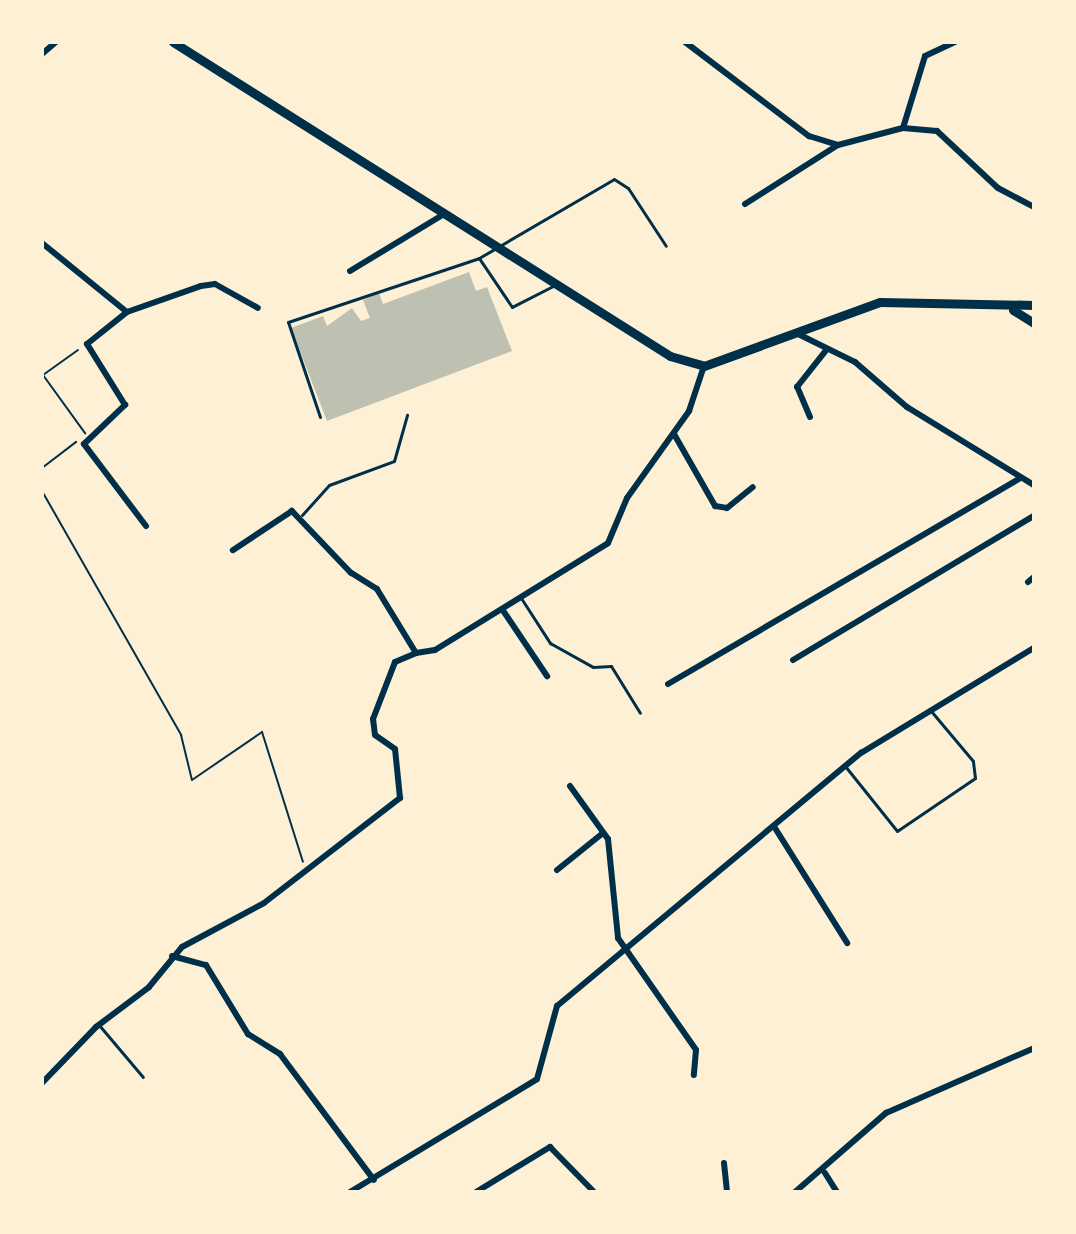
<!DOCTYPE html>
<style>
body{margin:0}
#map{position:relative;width:1076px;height:1234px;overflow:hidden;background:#fdf0d5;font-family:Georgia,serif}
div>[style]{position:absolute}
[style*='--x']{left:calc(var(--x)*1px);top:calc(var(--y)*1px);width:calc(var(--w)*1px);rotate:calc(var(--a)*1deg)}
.building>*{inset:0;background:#bec0b2}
.path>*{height:2px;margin:-1px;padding:0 1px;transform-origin:1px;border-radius:1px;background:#003049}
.service>*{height:3px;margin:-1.5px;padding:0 1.5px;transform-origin:1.5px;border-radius:1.5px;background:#003049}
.minor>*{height:6px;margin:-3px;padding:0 3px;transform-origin:3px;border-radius:3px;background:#003049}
.secondary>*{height:9px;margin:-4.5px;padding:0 4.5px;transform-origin:4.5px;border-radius:4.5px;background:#003049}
span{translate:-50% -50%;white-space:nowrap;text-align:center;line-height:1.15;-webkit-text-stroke:8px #fdf0d5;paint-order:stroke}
.frame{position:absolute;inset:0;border:44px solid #fdf0d5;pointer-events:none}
</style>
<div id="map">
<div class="building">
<div style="clip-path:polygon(469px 272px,476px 291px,487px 287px,512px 351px,327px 421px,291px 328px,323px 316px,327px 326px,352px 308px,361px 321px,370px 318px,363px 300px,379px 293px,383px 304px)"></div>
</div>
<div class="path">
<div style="--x:78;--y:350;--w:43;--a:144.5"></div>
<div style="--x:43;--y:375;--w:72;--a:54.1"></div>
<div style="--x:42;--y:468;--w:43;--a:-37.4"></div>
<div style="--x:42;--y:491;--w:281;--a:60.3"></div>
<div style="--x:181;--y:735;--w:46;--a:76.3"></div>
<div style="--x:192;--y:780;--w:85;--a:-34.4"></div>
<div style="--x:262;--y:732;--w:136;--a:72.5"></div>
</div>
<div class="service">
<div style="--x:553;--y:286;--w:46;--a:152.9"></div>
<div style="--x:512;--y:307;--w:59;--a:-124"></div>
<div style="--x:479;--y:258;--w:156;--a:-30.3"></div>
<div style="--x:614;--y:179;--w:17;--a:33"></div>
<div style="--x:628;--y:188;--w:69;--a:56.8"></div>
<div style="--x:320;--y:417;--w:100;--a:-108.6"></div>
<div style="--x:288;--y:322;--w:201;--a:-18.5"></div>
<div style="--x:302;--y:515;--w:40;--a:-48"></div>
<div style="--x:329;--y:485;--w:69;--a:-20.3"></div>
<div style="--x:394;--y:461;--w:48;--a:-74.2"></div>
<div style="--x:521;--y:598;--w:54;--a:57.2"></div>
<div style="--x:550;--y:643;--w:49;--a:29.2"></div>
<div style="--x:593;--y:667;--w:18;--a:-3"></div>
<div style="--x:611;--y:666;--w:55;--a:58.3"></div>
<div style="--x:845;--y:766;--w:83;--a:51.3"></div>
<div style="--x:897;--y:831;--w:94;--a:-34.2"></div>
<div style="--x:975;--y:778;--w:17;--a:-97"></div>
<div style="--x:973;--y:761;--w:65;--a:-130"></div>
<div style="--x:99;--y:1025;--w:68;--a:49.8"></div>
</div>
<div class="minor">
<div style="--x:685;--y:42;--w:156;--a:37.2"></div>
<div style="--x:809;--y:136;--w:30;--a:17"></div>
<div style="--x:838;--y:145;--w:67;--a:-14.7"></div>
<div style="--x:903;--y:128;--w:34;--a:5"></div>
<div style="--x:937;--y:131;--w:83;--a:43.1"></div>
<div style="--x:998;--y:188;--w:41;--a:27.8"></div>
<div style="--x:42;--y:54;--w:18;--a:-41"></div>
<div style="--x:903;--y:128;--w:75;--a:-73"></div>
<div style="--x:925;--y:56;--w:33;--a:-25"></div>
<div style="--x:745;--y:204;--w:110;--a:-32.4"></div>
<div style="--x:42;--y:243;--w:109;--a:39.1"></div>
<div style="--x:350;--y:271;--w:110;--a:-31.2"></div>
<div style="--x:796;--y:333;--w:66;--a:26.2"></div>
<div style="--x:855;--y:362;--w:69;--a:40.9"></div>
<div style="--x:907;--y:407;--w:149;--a:31.6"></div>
<div style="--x:810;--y:417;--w:33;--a:-113"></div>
<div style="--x:797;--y:387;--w:48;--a:-51.7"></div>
<div style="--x:674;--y:434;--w:83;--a:60.3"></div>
<div style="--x:715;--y:506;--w:12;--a:9"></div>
<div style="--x:727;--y:508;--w:33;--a:-39"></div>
<div style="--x:146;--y:526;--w:103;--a:-127.1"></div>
<div style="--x:84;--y:444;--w:57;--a:-43.6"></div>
<div style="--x:125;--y:405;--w:72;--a:-121.9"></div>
<div style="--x:87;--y:344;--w:51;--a:-38.7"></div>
<div style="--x:127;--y:312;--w:78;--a:-19.4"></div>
<div style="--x:201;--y:286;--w:14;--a:-8"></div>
<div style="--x:215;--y:284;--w:49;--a:29.2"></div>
<div style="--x:1028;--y:582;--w:8;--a:-40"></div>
<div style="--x:502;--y:609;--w:81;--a:56.1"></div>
<div style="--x:416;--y:653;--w:19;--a:-9"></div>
<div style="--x:435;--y:650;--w:203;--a:-31.7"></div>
<div style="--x:608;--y:543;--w:49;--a:-67.1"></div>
<div style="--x:627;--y:498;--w:107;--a:-54.5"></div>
<div style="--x:689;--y:411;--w:47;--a:-71.6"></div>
<div style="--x:793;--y:660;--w:281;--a:-30.9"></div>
<div style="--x:668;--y:684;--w:408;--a:-30.3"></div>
<div style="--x:570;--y:786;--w:65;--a:54.4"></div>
<div style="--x:608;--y:839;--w:100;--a:84.2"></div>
<div style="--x:618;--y:938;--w:136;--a:55.1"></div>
<div style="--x:696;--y:1050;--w:25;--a:95"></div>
<div style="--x:775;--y:828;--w:136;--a:57.9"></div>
<div style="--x:557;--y:870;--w:59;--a:-38.8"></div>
<div style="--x:172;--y:956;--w:35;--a:15"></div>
<div style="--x:206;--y:965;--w:81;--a:58.7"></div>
<div style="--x:248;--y:1034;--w:38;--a:32"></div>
<div style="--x:280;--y:1054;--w:157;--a:53.3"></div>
<div style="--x:42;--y:1083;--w:78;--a:-46"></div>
<div style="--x:96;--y:1027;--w:66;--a:-37"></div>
<div style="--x:149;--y:987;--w:52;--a:-50.5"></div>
<div style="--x:182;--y:947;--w:93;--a:-28.2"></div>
<div style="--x:264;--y:903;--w:172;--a:-37.7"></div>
<div style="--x:400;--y:798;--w:49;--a:-95.8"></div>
<div style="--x:395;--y:749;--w:24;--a:-145"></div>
<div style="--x:375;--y:735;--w:16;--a:-97"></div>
<div style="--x:373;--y:719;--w:61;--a:-68.9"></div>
<div style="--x:395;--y:662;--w:23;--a:-23"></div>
<div style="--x:416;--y:653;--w:75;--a:-121.4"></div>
<div style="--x:377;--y:589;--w:31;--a:-148"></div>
<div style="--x:351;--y:573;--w:86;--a:-133.6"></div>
<div style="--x:292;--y:511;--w:71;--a:146.5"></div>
<div style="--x:724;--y:1163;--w:29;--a:84"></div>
<div style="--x:825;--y:1173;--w:22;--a:58"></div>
<div style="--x:350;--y:1192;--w:218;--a:-31.1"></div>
<div style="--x:537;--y:1079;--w:76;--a:-74.7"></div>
<div style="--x:557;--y:1006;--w:396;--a:-39.8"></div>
<div style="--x:861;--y:753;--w:202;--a:-31.3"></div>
<div style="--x:476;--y:1192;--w:87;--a:-31.3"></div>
<div style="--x:550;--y:1147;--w:63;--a:45.6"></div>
<div style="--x:795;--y:1192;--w:121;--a:-41"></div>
<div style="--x:886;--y:1113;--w:162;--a:-23.7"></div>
</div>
<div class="secondary">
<div style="--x:173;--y:42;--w:588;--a:32.28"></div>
<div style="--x:670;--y:356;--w:35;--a:16"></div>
<div style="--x:704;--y:366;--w:187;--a:-20"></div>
<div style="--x:880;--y:302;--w:154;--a:1.1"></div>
<div style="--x:1013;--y:310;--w:25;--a:32"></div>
</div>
<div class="frame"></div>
</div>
